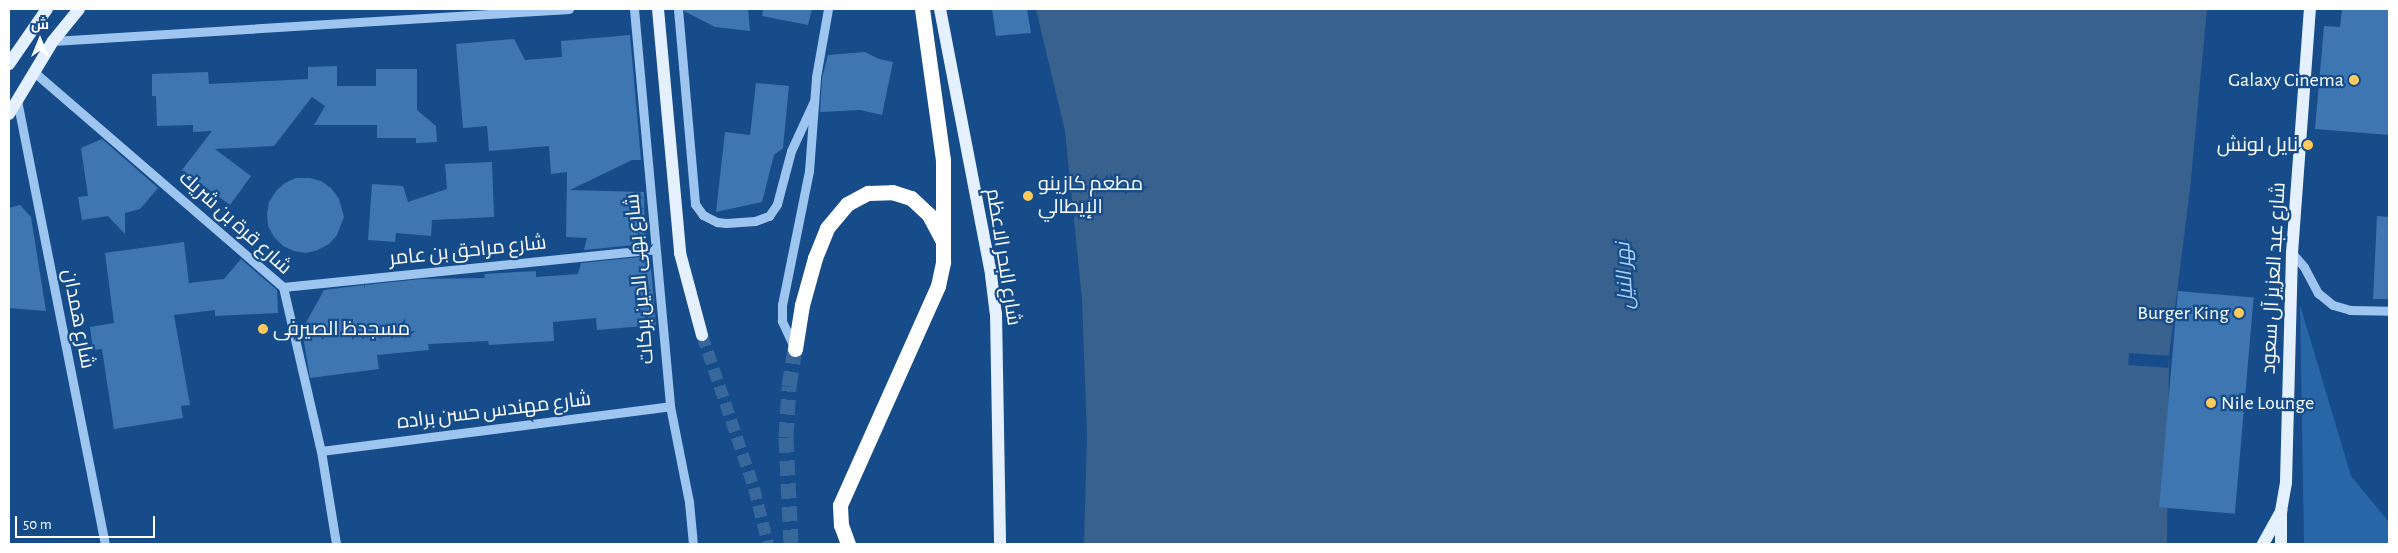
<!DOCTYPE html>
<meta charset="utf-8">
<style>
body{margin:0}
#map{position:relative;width:2398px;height:553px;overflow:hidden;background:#154c89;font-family:"Alegreya Sans",Cairo,sans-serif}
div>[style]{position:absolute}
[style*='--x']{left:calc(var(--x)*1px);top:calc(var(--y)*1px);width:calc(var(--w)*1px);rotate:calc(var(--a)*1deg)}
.green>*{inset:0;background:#2866a8}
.water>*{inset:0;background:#39618e}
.pier>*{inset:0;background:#154c89;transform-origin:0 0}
.building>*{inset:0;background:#3e76b2;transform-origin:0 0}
.major-tunnel>*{height:12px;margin-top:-6px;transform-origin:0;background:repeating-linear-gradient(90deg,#38679b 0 12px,transparent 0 18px)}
.highway-tunnel>*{height:15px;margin-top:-7.5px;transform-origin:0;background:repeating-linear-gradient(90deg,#38679b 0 15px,transparent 0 23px)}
.minor>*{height:9px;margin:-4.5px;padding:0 4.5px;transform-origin:4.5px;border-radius:4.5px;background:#9dc5ef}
.major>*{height:12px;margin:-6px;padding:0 6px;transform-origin:6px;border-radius:6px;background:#e5f0ff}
.highway>*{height:15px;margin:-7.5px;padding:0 7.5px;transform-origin:7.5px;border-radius:7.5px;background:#fff}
.dots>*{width:14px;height:14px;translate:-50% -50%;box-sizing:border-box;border:2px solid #154c89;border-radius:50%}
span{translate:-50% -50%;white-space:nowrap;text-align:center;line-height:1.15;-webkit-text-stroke:4.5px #154c89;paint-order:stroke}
.poi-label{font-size:20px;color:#fff}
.right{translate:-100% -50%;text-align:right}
.left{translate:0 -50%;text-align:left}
.street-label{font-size:20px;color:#fff}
.water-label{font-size:21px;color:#a9cff6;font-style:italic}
.frame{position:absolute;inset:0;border:10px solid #fff;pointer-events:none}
.north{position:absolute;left:15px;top:15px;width:50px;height:50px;-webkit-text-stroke:4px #154c89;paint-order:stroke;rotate:0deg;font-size:14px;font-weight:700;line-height:20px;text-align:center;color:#fff}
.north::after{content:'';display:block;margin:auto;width:18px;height:22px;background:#fff;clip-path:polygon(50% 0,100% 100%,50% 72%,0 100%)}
.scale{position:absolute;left:15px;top:516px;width:140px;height:22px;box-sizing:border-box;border:2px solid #fff;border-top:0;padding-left:6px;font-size:15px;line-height:18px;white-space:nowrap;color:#fff;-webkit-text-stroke:4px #154c89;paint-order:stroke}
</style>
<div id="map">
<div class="green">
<div style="clip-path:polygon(2300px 305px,2351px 476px,2389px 522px,2389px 544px,2304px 544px)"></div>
</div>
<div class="water">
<div style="clip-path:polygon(1036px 9px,2207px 9px,2190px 189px,2169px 356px,2167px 544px,1084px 544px,1087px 436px,1082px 299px,1065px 131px)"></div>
</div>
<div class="pier">
<div style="left:2129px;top:353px;width:40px;height:12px;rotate:4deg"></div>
</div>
<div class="building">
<div style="clip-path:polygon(684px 9px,748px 9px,750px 31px,715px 27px,684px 11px)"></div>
<div style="clip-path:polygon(763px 9px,812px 9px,808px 25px,762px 16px)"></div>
<div style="clip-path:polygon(992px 9px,1027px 9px,1031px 33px,996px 36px)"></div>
<div style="clip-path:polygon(2342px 9px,2389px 9px,2389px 135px,2315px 129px,2324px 26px,2340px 27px)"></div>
<div style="clip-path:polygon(630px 35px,641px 160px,632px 160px,570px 190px,644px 192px,645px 244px,584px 250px,587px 238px,566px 237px,567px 172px,551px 174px,549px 146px,489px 151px,487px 126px,463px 128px,456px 44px,514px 39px,525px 60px,562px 57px,561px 41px)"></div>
<div style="clip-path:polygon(865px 52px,879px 59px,893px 62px,882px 115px,860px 110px,820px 112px,822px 78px,828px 55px)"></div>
<div style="clip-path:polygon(337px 66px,337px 86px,376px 86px,376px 69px,417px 69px,417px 110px,436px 126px,437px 142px,416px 143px,416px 138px,377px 138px,377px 125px,314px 125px,325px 106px,312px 97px,274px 146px,215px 149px,251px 176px,230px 205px,182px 170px,212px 131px,193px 132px,193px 125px,157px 126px,156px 96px,152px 96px,152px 74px,208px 72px,209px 84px,308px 79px,308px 67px)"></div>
<div style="clip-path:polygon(756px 83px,789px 86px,783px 148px,774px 155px,762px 202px,716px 212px,725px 132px,750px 135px)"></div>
<div style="clip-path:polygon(102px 139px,158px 188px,140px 209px,125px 213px,125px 234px,108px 216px,82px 220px,78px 197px,88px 196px,81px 148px)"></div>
<div style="clip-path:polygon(492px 162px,494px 217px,432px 220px,431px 236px,396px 233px,395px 242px,368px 240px,372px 184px,403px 186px,408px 202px,447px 189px,445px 164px)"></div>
<div style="clip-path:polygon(296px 178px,309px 178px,321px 181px,331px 188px,339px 199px,344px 217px,337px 235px,329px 244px,318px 250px,306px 253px,294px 251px,283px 246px,274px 237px,268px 226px,267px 214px,269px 202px,276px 191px,285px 183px)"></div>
<div style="clip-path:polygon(20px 205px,31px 217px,46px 311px,9px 308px,9px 208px)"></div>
<div style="clip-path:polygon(2377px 216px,2389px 217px,2389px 299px,2373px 299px)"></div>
<div style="clip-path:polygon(184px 242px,189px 283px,224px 279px,241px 259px,277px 290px,278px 313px,215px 316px,215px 310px,174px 315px,190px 405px,181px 406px,183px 418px,114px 429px,102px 349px,93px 350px,90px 327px,114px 323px,105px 253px)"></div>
<div style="clip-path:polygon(650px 256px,656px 325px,597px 330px,596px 318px,553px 322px,554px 341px,489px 345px,488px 341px,428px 344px,429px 350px,377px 355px,379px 369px,310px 378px,302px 330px,324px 290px,364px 285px,365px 289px,365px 285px,421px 279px,485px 278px,484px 274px,536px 271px,536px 277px,578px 274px,581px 263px)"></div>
<div style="left:2178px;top:291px;width:76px;height:217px;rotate:5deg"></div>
</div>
<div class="major-tunnel">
<div style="--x:702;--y:335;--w:162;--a:71.2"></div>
<div style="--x:754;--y:488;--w:58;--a:76"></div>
</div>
<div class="highway-tunnel">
<div style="--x:791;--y:544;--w:107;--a:-92.7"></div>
<div style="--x:786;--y:437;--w:51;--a:-86.6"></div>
<div style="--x:789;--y:386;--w:37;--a:-81"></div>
</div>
<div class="minor">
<div style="--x:634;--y:9;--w:399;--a:84.8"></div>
<div style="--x:670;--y:406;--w:98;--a:78.8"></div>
<div style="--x:689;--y:502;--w:42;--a:84.6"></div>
<div style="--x:678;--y:9;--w:196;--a:85"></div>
<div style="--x:695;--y:204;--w:14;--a:54"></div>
<div style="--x:703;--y:215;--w:16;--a:27"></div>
<div style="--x:717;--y:222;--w:9;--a:6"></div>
<div style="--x:726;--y:223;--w:29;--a:-4"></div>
<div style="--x:755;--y:221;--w:15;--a:-20"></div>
<div style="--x:769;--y:216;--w:14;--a:-56"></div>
<div style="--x:777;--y:204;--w:55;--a:-75.2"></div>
<div style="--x:791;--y:151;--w:55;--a:-65.3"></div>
<div style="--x:53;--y:41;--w:517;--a:-3.55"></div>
<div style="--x:34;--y:72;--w:329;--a:40.8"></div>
<div style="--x:283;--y:287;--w:168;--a:77"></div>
<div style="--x:321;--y:451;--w:94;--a:80.8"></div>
<div style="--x:17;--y:100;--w:453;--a:78.8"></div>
<div style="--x:2292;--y:253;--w:18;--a:49"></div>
<div style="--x:2304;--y:267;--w:30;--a:62"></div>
<div style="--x:2318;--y:293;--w:19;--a:39"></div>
<div style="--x:2333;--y:305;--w:18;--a:16"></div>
<div style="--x:2350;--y:310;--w:39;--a:1"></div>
<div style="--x:283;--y:287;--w:374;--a:-5.8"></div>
<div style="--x:794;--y:347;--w:29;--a:-115"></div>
<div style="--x:782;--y:321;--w:16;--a:-90"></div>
<div style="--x:782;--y:305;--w:137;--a:-78.6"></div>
<div style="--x:809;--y:171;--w:94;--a:-85.7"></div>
<div style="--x:816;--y:77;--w:69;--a:-80"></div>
<div style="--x:321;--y:451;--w:352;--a:-7.3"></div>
</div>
<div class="major">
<div style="--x:658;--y:9;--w:245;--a:84.8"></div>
<div style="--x:680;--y:253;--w:85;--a:75"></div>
<div style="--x:940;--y:9;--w:271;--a:79.1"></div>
<div style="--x:991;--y:275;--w:38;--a:83"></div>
<div style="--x:996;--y:313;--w:231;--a:89"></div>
<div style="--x:9;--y:64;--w:67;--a:-55.4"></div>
<div style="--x:9;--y:114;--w:85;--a:-58.9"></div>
<div style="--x:53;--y:41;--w:41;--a:-50.9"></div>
<div style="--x:2281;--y:514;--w:30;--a:90"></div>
<div style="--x:2263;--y:544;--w:38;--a:-61"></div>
<div style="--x:2281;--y:511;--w:29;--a:-80"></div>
<div style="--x:2286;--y:482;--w:229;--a:-88.5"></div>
<div style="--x:2292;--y:253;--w:245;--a:-85.8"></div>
</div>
<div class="highway">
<div style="--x:795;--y:349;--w:45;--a:-81"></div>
<div style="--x:802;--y:305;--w:49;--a:-74.5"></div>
<div style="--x:815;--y:258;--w:32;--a:-68"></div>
<div style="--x:827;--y:228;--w:31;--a:-50"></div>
<div style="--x:847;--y:204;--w:24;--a:-28"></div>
<div style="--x:868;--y:193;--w:24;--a:-2"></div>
<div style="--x:892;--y:192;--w:20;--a:18"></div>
<div style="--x:911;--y:198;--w:25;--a:43"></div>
<div style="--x:929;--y:215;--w:30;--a:62"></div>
<div style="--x:848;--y:544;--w:20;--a:-110"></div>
<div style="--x:841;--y:525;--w:20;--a:-93"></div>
<div style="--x:840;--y:505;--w:240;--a:-65.9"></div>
<div style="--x:938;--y:286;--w:25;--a:-78"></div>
<div style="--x:943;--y:262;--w:102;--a:-90"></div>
<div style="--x:943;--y:160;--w:152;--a:-97.9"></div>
</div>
<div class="dots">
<div style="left:2354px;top:80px;background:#ffca5b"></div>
<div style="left:2308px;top:145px;background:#ffca5b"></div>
<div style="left:1028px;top:196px;background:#ffca5b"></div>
<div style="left:2239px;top:313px;background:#ffca5b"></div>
<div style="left:263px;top:329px;background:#ffca5b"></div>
<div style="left:2211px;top:403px;background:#ffca5b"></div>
</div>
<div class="poi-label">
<span class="right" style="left:2344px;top:80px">Galaxy Cinema</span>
<span class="right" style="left:2298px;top:145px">نايل لونش</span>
<span class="left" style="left:1038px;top:196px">مطعم كازينو<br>الإيطالي</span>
<span class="right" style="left:2229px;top:313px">Burger King</span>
<span class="left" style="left:273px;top:329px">مسجدظ الصيرفى</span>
<span class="left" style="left:2221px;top:403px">Nile Lounge</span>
</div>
<div class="street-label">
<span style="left:235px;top:223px;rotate:42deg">شارع قرة بن شريك</span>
<span style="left:468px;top:251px;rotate:-6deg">شارع مراحق بن عامر</span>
<span style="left:1003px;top:257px;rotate:81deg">شارع البحر الاعظم</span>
<span style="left:2274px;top:278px;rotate:-87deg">شارع عبد العزيز آل سعود</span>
<span style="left:640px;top:279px;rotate:-95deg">شارع بهى الدين بركات</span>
<span style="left:78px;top:319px;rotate:79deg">شارع همدان</span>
<span style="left:494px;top:411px;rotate:-7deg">شارع مهندس حسن براده</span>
</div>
<div class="water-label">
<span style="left:1625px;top:276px;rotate:-93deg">نهر النيل</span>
</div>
<div class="frame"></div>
<div class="north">ش</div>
<div class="scale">50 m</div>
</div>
